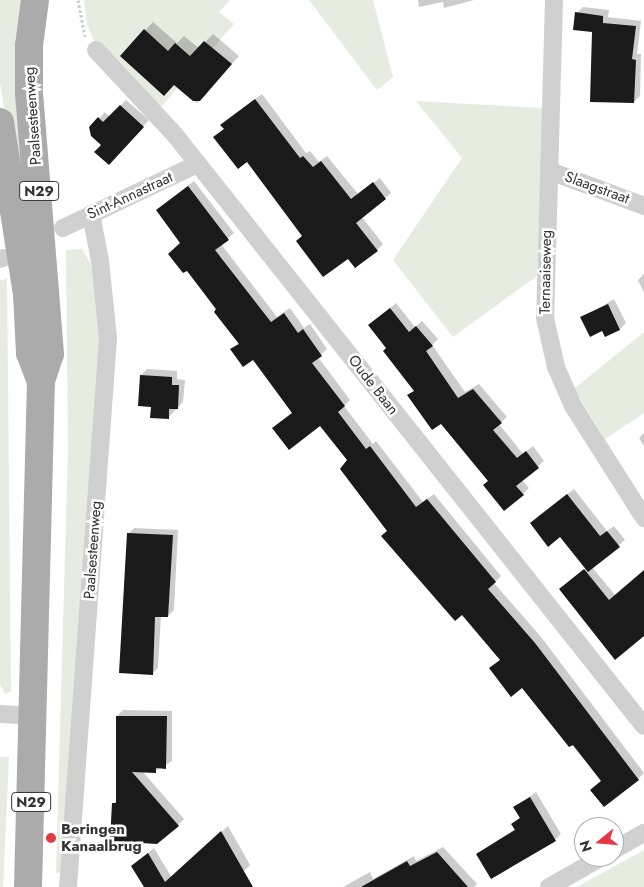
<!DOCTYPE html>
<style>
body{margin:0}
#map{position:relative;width:644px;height:887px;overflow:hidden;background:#fff;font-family:Jost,sans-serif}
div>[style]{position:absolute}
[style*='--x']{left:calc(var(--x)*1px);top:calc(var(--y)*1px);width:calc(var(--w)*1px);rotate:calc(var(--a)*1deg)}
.green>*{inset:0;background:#e6ecdf}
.shadow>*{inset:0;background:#0003}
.building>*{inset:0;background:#1a1a1a}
.path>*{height:3px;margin-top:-1.5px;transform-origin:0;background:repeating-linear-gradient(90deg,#cdcdcd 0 2.5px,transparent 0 5px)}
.minor>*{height:18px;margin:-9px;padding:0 9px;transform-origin:9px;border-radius:9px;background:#d0d0d0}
.primary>*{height:28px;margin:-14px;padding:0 14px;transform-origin:14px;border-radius:14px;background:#ababab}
.dots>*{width:14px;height:14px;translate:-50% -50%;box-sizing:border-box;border:2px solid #fff;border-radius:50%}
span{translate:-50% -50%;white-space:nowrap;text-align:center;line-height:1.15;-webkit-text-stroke:5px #fff;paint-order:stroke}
.shield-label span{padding:1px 4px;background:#fff;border:1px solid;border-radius:4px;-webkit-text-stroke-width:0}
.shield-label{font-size:14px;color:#333;font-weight:700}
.street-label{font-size:15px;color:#333}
.poi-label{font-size:15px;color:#333;font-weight:700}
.left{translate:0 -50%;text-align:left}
.north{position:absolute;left:574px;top:817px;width:50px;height:50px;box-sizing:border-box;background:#fff;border:1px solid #adadad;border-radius:50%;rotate:253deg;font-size:14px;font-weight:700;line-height:20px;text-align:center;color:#333}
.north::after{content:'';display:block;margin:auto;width:18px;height:22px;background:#e63946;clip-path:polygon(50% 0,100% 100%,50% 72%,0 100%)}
</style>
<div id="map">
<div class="green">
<div style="clip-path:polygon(0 0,27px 0,27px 142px,19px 198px,0 83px)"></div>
<div style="clip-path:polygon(84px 0,230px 0,219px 12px,234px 24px,161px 107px,94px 40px,87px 25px)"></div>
<div style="clip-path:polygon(309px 0,373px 0,393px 77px,377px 90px)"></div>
<div style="clip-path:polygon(416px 101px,543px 108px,537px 276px,453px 337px,393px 260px,462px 158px)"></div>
<div style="clip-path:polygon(82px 249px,91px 264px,101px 316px,64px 872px,56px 873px,68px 449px,66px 250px)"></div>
<div style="clip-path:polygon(7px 278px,11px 691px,5px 694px,0 684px,0 281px)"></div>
<div style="clip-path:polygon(644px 332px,644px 413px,605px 439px,574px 389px)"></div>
<div style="clip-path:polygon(0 757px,9px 757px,3px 887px,0 887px)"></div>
<div style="clip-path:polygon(644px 850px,644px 887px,577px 887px)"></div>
</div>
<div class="shadow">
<div style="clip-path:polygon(418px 0,474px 0,444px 8px,443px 2px,419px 7px)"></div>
<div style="clip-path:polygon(583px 7px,609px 10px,608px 17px,641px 21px,637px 54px,641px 54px,640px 96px,634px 102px,593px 31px,577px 13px)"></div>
<div style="clip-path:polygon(153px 22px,177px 43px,184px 36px,199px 48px,213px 34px,239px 56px,197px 103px,174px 84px,121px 56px)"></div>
<div style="clip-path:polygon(262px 94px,306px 153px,310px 151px,319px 162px,327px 156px,358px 194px,380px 178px,391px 193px,362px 217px,383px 244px,377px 250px,348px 257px,303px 236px,247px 160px,215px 137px,225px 128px,228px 119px)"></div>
<div style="clip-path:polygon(126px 100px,149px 120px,114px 158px,90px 128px,105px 112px,110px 117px)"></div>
<div style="clip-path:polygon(194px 181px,234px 233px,221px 244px,277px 317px,290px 308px,304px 328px,310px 324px,327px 349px,318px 357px,350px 400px,344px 406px,373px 444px,376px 441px,423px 502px,434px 494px,501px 576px,494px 583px,541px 637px,644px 773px,638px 779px,591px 790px,602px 780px,522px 687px,491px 668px,501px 659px,388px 531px,349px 460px,320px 424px,274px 428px,293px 412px,253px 359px,231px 350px,239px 342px,187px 269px,182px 243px,164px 204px)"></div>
<div style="clip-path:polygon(644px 274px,644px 293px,638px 280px)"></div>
<div style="clip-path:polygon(614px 299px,626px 323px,620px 329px,606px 335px,603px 329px,582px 318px)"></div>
<div style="clip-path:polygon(396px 303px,415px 327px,422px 321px,438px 339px,432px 345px,465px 392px,479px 384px,507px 417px,499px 424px,523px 454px,533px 446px,544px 461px,522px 480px,529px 488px,523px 494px,490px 481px,441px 423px,409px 396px,415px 390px,370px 325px)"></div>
<div style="clip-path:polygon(147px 369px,177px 371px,177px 379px,185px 380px,183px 402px,168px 418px,141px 375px)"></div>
<div style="clip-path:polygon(644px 433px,644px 446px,639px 438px)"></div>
<div style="clip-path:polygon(574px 489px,607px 531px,614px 526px,625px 540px,592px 567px,615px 595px,644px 571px,644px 635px,560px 589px,586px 568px,561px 535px,537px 517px)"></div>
<div style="clip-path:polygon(134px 528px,178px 530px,174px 610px,168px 616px,161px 616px,158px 668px,152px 674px,128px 534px)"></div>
<div style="clip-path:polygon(123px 710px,172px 711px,172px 761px,155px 771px,142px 771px,184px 819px,178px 825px,113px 804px,117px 800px,117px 716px)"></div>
<div style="clip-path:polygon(536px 792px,561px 834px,555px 840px,477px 854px,515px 829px,512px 824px,520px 817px,515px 807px)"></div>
<div style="clip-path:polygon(228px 826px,250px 865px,244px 871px,206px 887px,146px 887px,139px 860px,154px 848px,172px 878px)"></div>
<div style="clip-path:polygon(443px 847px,477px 884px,474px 887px,343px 887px,370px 872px,373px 879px,414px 856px,416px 861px)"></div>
</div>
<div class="building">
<div style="clip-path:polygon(575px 12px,603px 16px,603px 23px,636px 26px,632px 59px,636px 60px,634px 103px,590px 102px,592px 32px,573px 30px)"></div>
<div style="clip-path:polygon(144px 29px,168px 51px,175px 43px,190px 56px,204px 41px,232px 64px,200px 101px,193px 101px,174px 85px,164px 96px,120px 56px)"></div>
<div style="clip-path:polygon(255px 99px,300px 158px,303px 156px,313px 167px,321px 161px,351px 199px,373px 182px,386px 199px,356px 223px,378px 251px,355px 268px,348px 259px,323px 277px,296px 241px,302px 236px,247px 162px,238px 169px,213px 137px,224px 129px,220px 125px)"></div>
<div style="clip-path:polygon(120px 105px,144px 127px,109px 165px,94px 152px,101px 145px,91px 136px,89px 127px,98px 117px,103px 122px)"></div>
<div style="clip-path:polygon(188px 186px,229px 240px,215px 250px,271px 322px,284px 313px,298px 333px,303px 329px,322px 356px,312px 363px,345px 406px,338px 412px,366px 449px,370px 446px,416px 507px,427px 499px,496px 582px,488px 589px,535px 643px,639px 780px,604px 807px,590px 790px,601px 781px,573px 745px,569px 747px,522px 688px,511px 697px,489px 668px,500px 660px,462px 615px,455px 621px,381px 536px,387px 531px,340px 469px,347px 460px,320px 426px,289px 450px,272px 428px,292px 413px,253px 360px,243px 367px,230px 349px,239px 344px,214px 312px,216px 309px,187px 271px,183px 273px,168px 254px,180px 243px,156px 210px)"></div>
<div style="clip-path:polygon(608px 304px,620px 330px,605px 337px,602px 331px,590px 337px,580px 317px)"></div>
<div style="clip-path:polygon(390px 308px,409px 332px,416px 326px,433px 346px,426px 351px,458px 398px,473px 389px,502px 423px,493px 430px,517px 458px,526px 451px,539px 468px,516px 486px,524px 495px,504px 511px,483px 485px,488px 481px,441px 424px,432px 430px,407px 395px,414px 391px,383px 351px,386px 348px,368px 325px)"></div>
<div style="clip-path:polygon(140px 375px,172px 377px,172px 385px,179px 385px,178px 409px,169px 409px,169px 419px,150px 418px,151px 407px,138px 406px)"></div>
<div style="clip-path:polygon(567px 494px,600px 536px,607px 531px,620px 547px,588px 572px,560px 537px,548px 547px,530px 523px)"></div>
<div style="clip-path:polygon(127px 533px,173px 535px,168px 617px,155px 617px,153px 675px,119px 673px)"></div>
<div style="clip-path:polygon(584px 569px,609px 600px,644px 570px,644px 636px,615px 660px,559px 589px)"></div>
<div style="clip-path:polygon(116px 716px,167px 716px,166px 769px,156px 768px,156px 773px,132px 772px,179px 826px,157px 844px,110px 841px,112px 803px,116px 803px)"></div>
<div style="clip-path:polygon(530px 797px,556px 841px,491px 879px,476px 854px,515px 830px,511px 824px,520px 818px,513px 807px)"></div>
<div style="clip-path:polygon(221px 831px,253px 887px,144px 887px,131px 866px,148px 853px,165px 882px)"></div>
<div style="clip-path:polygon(437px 852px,468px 887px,361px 887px,407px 861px,410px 866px)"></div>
</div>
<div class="path">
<div style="--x:78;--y:0;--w:37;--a:79"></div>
</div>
<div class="minor">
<div style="--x:554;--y:0;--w:318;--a:91.6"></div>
<div style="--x:545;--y:318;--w:50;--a:77.3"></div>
<div style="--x:556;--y:367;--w:43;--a:66.4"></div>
<div style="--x:573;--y:406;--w:133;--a:57.6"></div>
<div style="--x:96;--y:50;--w:116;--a:47.1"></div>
<div style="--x:175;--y:135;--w:754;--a:51.57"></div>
<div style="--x:550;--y:171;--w:100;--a:20.4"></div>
<div style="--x:63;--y:228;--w:148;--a:-25.5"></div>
<div style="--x:0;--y:259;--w:3;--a:-18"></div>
<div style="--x:0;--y:714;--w:33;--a:3"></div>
<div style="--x:614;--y:850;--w:34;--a:-30"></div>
<div style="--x:68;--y:887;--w:550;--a:-85.83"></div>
<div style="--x:108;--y:338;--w:77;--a:-95.9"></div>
<div style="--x:100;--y:261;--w:48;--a:-100.8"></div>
<div style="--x:549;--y:887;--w:61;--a:-29.5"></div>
</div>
<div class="primary">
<div style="--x:0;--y:122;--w:174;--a:81.1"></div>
<div style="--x:27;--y:294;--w:59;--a:87.1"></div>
<div style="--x:30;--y:353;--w:30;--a:69"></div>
<div style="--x:28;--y:887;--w:506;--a:-88.53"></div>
<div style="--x:41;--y:381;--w:28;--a:-72"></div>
<div style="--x:50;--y:354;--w:262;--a:-94.6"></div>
<div style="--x:29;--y:93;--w:47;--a:-90"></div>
<div style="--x:29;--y:46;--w:46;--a:-82.6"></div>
</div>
<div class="dots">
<div style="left:51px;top:838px;background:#e63946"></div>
</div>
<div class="shield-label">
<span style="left:39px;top:191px">N29</span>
<span style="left:31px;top:802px">N29</span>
</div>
<div class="street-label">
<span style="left:33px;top:116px;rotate:-94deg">Paalsesteenweg</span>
<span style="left:597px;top:188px;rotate:20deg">Slaagstraat</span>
<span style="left:130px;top:196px;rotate:-25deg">Sint-Annastraat</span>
<span style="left:546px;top:272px;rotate:-89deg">Ternaaiseweg</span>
<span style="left:373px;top:385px;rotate:52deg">Oude Baan</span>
<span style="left:93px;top:550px;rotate:-86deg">Paalsesteenweg</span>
</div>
<div class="poi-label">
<span class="left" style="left:61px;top:838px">Beringen<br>Kanaalbrug</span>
</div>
<div class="north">N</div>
</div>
